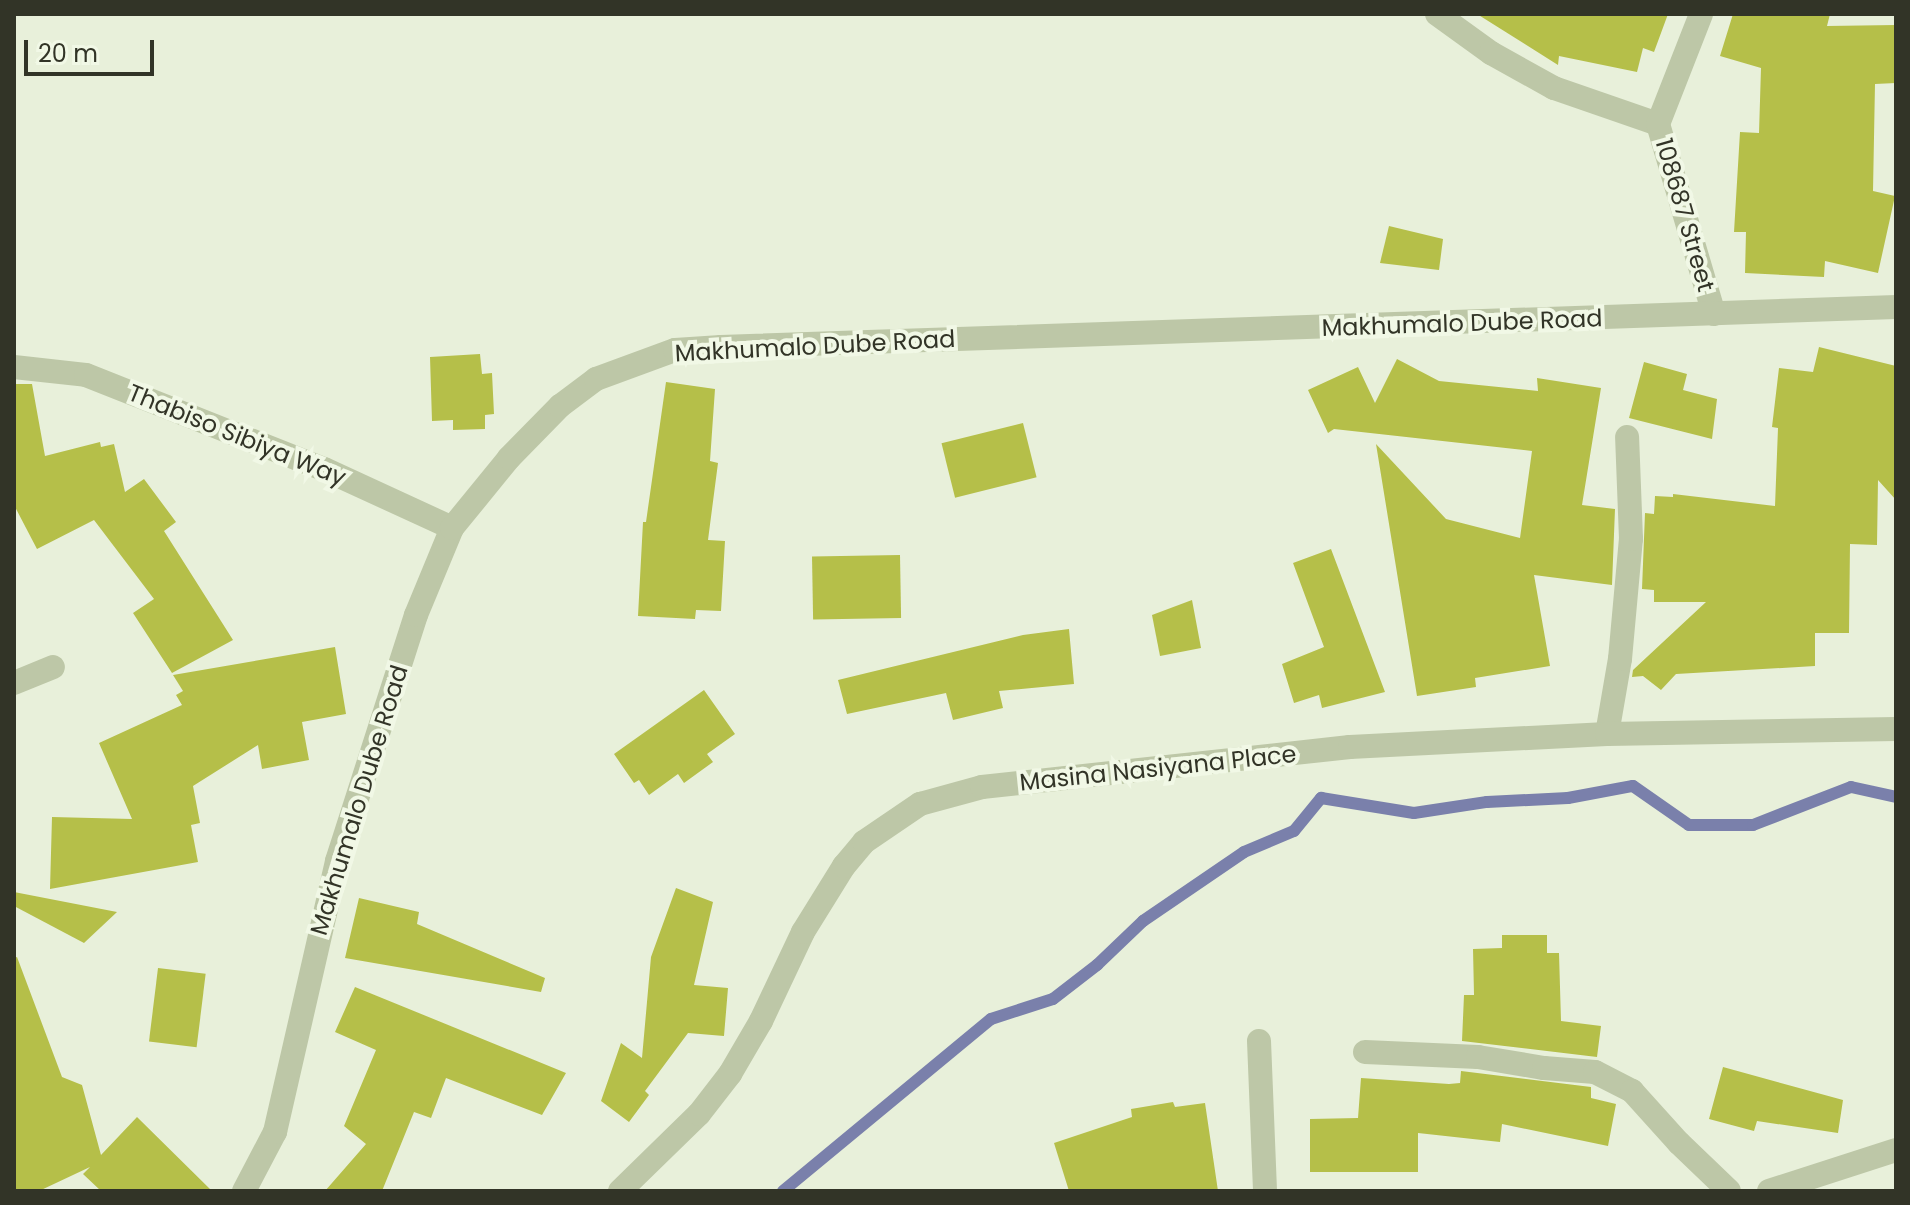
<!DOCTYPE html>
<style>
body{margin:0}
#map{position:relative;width:1910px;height:1205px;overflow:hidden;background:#e8f0da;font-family:Poppins,sans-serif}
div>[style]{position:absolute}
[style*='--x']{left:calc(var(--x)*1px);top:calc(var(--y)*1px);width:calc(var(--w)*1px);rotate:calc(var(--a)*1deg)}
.stream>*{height:12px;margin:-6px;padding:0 6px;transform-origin:6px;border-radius:6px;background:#7a80ab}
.building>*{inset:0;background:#b5bf49;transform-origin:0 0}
.street>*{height:24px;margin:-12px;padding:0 12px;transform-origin:12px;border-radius:12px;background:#bdc7a7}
span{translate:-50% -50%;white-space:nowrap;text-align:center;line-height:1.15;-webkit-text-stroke:8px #f1f8e6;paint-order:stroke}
.street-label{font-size:24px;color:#323427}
.frame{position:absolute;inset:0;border:16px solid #323427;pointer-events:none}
.scale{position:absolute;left:24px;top:40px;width:130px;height:36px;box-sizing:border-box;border:4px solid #323427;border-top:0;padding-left:10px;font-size:24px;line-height:28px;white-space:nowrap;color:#323427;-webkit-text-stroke:6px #f1f8e6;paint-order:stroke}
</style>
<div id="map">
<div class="stream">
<div style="--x:783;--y:1191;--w:270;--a:-39.6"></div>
<div style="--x:991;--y:1019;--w:65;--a:-17.9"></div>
<div style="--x:1053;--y:999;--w:56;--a:-37.7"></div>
<div style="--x:1097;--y:965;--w:64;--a:-43.7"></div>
<div style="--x:1143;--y:921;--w:122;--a:-34.3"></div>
<div style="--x:1244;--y:852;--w:54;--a:-22.8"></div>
<div style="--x:1294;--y:831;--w:43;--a:-50.7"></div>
<div style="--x:1321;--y:798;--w:94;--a:9.2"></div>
<div style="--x:1414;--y:813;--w:74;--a:-8.6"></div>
<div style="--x:1487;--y:802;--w:81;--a:-2.8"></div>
<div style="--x:1568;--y:798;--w:66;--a:-10.5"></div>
<div style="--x:1633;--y:786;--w:68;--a:34.9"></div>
<div style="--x:1689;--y:825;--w:64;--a:0"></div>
<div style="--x:1753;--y:825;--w:105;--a:-21.2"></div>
<div style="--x:1851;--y:787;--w:46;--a:12.5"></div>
</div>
<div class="building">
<div style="clip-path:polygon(1477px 14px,1668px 14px,1654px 52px,1643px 48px,1637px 72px,1559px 56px,1558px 65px)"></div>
<div style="clip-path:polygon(1733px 14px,1830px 14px,1827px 26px,1896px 25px,1896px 83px,1875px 84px,1873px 191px,1895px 196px,1878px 273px,1825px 261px,1824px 277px,1745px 273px,1746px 232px,1734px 232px,1740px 132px,1759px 133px,1761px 68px,1720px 56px)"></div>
<div style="clip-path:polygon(1389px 226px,1443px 239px,1439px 270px,1380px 263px)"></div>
<div style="clip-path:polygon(1819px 347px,1896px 366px,1896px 500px,1878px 480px,1877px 545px,1850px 544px,1849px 633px,1815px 633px,1815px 666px,1676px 674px,1661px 690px,1643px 676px,1632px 677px,1633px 670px,1706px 602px,1654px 602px,1654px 590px,1642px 589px,1645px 513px,1654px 514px,1655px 496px,1673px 497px,1673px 494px,1775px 506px,1778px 428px,1772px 427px,1779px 368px,1813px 372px)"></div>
<div style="clip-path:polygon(480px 354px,482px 374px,492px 373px,494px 414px,485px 415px,485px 429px,453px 430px,453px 420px,432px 421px,430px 357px)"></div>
<div style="clip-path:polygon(1397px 359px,1439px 381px,1538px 391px,1537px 378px,1601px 388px,1582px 505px,1615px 509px,1612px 585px,1534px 575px,1550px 666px,1475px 678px,1476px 687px,1417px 696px,1376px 444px,1446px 519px,1520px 538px,1532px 451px,1334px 429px,1328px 433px,1308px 390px,1358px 367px,1375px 403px)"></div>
<div style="clip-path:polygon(1644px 362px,1687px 374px,1683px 390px,1717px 399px,1712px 439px,1629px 418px)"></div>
<div style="clip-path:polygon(666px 382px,715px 389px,710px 461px,718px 463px,708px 540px,725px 541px,721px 611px,696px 610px,695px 619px,638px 616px,643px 522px,646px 522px)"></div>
<div style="clip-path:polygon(14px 384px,32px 384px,45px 456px,100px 442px,101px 447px,114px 444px,125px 492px,144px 479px,176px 522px,164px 531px,233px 640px,172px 673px,133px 613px,154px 599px,94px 520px,37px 549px,14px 505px)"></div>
<div style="left:1023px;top:423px;width:56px;height:84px;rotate:76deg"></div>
<div style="clip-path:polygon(1331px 549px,1385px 692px,1322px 708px,1319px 695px,1294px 703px,1282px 664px,1324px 647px,1293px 563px)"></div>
<div style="left:900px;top:555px;width:63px;height:88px;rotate:89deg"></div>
<div style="clip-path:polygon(1192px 600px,1201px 648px,1160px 656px,1152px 615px)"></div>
<div style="clip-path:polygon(1069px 629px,1074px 684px,999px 691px,1003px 708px,953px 720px,946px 693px,847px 714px,838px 680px,1023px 635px)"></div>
<div style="clip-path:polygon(335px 647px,346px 714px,302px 722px,309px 760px,262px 769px,258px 745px,193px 786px,200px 823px,191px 825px,198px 862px,50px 889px,52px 817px,132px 819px,99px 743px,182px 705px,176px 695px,183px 691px,173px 675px)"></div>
<div style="clip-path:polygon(704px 690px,735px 734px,707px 754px,713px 762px,684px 783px,678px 774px,649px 795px,639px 780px,634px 783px,614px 754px)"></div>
<div style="clip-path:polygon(676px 888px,713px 902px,694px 985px,728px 988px,724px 1036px,688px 1033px,645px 1091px,649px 1095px,629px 1122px,601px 1101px,621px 1043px,642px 1058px,651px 957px)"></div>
<div style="clip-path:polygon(14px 892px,117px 912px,84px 943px,14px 906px)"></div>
<div style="clip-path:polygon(359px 898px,419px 912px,417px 924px,545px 978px,541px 992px,345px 958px)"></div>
<div style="clip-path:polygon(1502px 935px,1547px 935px,1547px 953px,1559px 953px,1561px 1021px,1601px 1026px,1597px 1057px,1462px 1041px,1464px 995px,1474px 995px,1473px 949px,1502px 948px)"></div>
<div style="clip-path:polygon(17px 957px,62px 1077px,82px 1085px,101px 1155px,137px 1117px,212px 1191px,101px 1191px,83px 1174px,90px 1167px,39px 1191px,14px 1191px,14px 958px)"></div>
<div style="left:158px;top:968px;width:48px;height:74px;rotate:7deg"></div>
<div style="clip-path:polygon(355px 987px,566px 1073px,542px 1115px,446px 1078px,431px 1118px,414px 1112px,382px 1191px,325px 1191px,366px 1144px,344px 1126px,376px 1050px,335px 1032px)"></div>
<div style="clip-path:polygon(1723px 1067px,1843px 1100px,1838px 1133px,1757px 1121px,1754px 1131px,1709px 1119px)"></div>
<div style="clip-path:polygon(1461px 1071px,1591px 1087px,1591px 1098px,1616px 1104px,1608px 1146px,1502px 1124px,1500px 1142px,1418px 1133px,1418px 1172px,1310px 1172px,1310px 1119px,1358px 1118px,1361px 1078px,1449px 1084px,1460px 1083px)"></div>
<div style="clip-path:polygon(1173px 1102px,1175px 1107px,1205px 1103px,1218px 1191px,1069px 1191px,1054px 1143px,1132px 1117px,1131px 1109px)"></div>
</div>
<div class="street">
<div style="--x:1437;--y:14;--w:67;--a:35.8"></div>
<div style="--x:1491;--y:53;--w:72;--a:29.1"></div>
<div style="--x:1554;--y:88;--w:110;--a:19.1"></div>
<div style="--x:1658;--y:124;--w:198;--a:73.6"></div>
<div style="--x:1658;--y:124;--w:118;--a:-68.6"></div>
<div style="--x:14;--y:367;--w:72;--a:6.3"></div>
<div style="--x:86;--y:375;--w:256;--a:21.6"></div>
<div style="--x:324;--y:469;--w:141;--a:24.7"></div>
<div style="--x:14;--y:683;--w:42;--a:-22.3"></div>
<div style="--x:1607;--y:734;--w:76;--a:-80.2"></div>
<div style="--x:1620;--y:659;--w:121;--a:-84.8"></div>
<div style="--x:1631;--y:539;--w:102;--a:-92.2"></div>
<div style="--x:1259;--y:1041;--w:150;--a:87.7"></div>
<div style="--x:1365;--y:1052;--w:113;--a:2.5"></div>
<div style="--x:1478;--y:1057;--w:67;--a:9.5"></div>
<div style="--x:1544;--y:1068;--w:51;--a:4.5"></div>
<div style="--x:1595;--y:1072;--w:42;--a:27.2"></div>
<div style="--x:1632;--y:1091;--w:70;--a:47.9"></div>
<div style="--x:1679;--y:1143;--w:69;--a:43.8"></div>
<div style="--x:244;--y:1191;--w:67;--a:-62.3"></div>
<div style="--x:275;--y:1132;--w:278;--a:-77.1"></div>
<div style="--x:337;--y:861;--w:258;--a:-72.2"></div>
<div style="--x:416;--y:615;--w:94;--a:-67.5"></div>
<div style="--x:452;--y:528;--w:90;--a:-50.8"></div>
<div style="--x:509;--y:458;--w:73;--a:-45.6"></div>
<div style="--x:560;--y:406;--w:45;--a:-36.9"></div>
<div style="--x:596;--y:379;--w:84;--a:-20.2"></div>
<div style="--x:675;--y:350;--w:46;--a:-3.7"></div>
<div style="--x:721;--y:347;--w:1176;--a:-1.95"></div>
<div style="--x:620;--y:1191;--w:110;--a:-44.3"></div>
<div style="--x:699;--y:1114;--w:51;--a:-52.2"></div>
<div style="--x:730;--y:1074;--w:61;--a:-59.7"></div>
<div style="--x:761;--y:1021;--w:98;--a:-64.7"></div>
<div style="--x:803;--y:932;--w:78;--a:-58.2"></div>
<div style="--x:844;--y:866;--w:31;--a:-50"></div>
<div style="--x:864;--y:842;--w:68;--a:-34.2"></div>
<div style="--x:920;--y:804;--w:64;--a:-15.3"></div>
<div style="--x:982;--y:787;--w:370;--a:-6.2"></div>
<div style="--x:1350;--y:747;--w:257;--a:-2.9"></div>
<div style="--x:1607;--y:734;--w:289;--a:-1"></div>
<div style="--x:1769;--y:1191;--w:133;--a:-17.9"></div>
</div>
<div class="street-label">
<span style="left:1685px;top:215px;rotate:74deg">108687 Street</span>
<span style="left:1462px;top:323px;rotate:-2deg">Makhumalo Dube Road</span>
<span style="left:815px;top:346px;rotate:-3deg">Makhumalo Dube Road</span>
<span style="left:237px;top:435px;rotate:22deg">Thabiso Sibiya Way</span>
<span style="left:1158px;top:768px;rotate:-6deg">Masina Nasiyana Place</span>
<span style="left:359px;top:800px;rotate:-73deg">Makhumalo Dube Road</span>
</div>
<div class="frame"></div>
<div class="scale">20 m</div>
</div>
